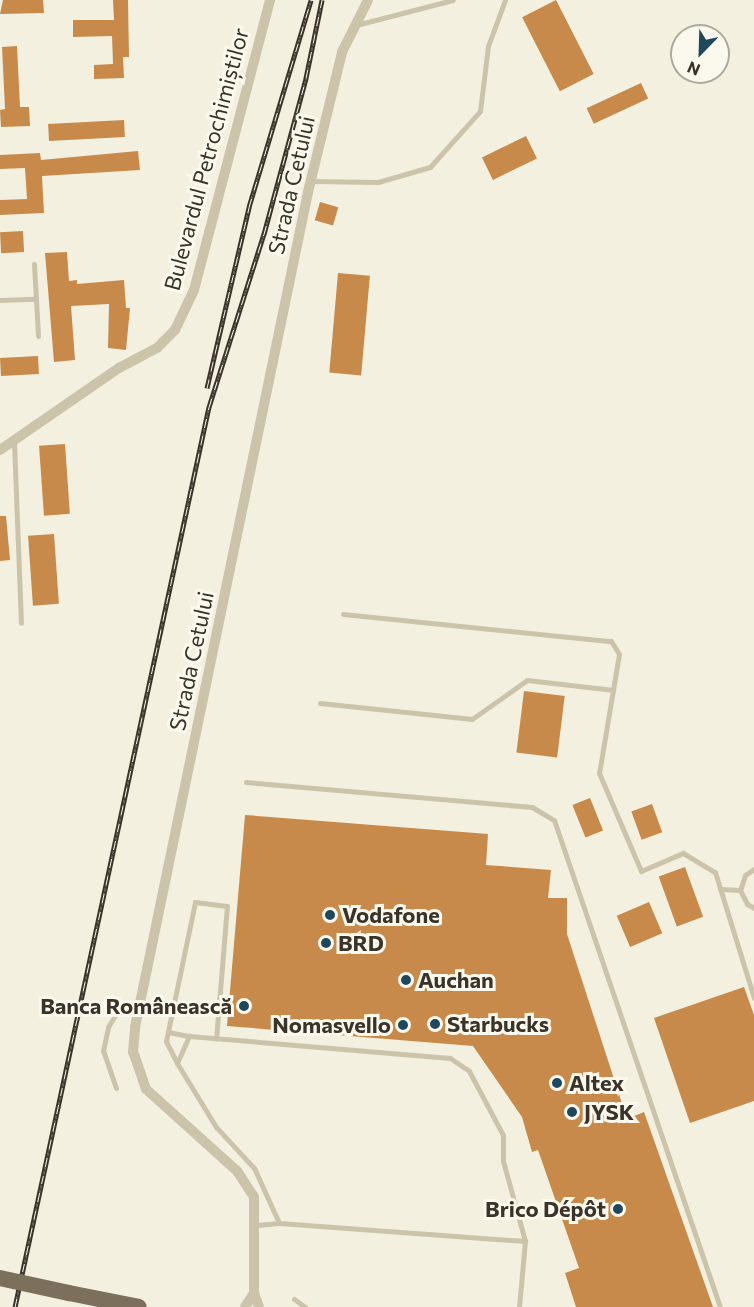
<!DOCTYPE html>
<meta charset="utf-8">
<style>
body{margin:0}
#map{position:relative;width:754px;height:1307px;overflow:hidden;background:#f3f0e0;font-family:Commissioner,sans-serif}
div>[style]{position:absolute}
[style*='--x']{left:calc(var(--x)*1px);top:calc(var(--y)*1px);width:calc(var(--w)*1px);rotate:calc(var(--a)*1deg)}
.building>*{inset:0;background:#c78a4a;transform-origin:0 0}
.service>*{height:5px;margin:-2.5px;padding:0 2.5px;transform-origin:2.5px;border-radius:2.5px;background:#ccc3ab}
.minor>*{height:10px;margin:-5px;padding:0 5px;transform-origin:5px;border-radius:5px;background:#ccc3ab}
.primary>*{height:16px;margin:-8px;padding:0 8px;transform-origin:8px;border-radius:8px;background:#7c6f5b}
.rail>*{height:5px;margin-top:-2.5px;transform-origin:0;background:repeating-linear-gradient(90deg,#fbf8ed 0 9px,#3a332a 0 18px);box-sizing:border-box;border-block:2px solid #3a332a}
.primary-bridge>*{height:16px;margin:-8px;padding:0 8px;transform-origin:8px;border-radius:8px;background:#7c6f5b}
.dots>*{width:16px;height:16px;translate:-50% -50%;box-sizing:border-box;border:3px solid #fbf8ed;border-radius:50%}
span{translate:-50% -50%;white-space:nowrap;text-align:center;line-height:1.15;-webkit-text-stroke:6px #fbf8ed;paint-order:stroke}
.street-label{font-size:22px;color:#3a332a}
.poi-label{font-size:22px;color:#3a332a;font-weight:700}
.left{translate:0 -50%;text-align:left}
.right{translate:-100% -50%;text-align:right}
.north{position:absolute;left:670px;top:24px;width:60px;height:60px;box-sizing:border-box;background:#fbf8ed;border:2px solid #aea99f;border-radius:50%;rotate:203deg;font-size:16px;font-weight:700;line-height:24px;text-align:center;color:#3a332a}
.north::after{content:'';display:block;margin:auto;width:21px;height:27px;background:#1f485c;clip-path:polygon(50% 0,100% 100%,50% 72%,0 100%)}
</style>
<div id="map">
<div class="building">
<div style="clip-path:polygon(43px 0,44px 13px,0 14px,3px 0)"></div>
<div style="clip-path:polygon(113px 0,128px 0,129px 57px,123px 57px,124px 78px,94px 79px,94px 65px,113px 64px,112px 36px,73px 37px,73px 20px,114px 20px)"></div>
<div style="left:556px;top:0;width:83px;height:38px;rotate:63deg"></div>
<div style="clip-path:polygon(17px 46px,20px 107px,29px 107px,30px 126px,1px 127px,0 110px,5px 109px,2px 47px)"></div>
<div style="left:641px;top:83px;width:17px;height:60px;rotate:65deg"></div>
<div style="left:124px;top:120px;width:17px;height:76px;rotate:87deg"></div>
<div style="left:526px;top:136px;width:25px;height:49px;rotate:64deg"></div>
<div style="clip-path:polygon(138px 151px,140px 170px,42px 176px,44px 213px,0 215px,0 200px,27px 199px,25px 168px,0 169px,0 155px,40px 153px,41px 160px)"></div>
<div style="left:320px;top:202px;width:19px;height:19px;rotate:16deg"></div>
<div style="left:23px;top:231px;width:21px;height:23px;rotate:87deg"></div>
<div style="clip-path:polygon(67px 252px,69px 281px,77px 280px,77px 284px,124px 280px,126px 308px,130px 308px,126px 350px,108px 348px,109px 304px,71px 306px,75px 360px,54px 362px,45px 253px)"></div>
<div style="left:338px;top:273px;width:32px;height:100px;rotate:5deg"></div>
<div style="left:38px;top:356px;width:18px;height:38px;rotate:87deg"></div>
<div style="left:65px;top:444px;width:70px;height:26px;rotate:86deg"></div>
<div style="clip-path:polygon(0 516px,6px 516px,10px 560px,0 561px)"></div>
<div style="left:54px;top:534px;width:70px;height:26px;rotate:86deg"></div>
<div style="left:524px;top:691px;width:41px;height:62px;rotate:7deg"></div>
<div style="left:590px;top:798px;width:35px;height:19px;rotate:68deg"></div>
<div style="left:652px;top:804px;width:30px;height:22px;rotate:70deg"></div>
<div style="clip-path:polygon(245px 815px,488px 834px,486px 865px,551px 870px,548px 898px,567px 898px,567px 934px,627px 1119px,644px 1112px,713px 1307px,576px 1307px,565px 1273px,579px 1268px,538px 1150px,532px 1152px,522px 1117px,473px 1046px,227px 1026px)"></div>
<div style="left:685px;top:867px;width:53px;height:28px;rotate:70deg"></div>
<div style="left:649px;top:902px;width:34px;height:35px;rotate:67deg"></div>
<div style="clip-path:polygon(744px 987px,754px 1015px,754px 1101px,690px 1123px,654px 1018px)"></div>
</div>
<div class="service">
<div style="--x:356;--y:25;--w:100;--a:-14.5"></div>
<div style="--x:310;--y:181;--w:68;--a:0.8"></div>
<div style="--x:378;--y:182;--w:54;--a:-16.1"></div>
<div style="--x:430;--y:167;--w:75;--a:-48.2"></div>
<div style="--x:480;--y:111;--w:65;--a:-83"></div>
<div style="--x:488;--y:46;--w:49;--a:-69.7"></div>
<div style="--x:34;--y:264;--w:72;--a:86.8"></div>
<div style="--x:0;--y:300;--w:36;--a:-2"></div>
<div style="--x:14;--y:442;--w:181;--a:87.8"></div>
<div style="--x:343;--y:614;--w:269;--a:5.8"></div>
<div style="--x:611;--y:641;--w:15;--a:58"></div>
<div style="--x:619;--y:654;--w:121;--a:99.5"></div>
<div style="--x:599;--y:773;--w:107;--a:66.8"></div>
<div style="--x:641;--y:871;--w:46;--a:-23.2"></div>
<div style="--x:683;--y:853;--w:37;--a:31"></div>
<div style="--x:715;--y:872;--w:132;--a:72.8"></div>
<div style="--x:320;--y:703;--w:153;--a:6"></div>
<div style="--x:472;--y:719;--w:67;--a:-35.3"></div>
<div style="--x:527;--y:680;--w:87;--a:6.6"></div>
<div style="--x:246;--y:782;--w:287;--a:5"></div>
<div style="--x:532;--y:807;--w:26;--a:31"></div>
<div style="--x:554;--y:820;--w:515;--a:71.18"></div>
<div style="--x:754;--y:869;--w:11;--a:146"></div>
<div style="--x:745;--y:875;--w:16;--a:108"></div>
<div style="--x:740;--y:890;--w:16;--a:63"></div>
<div style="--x:747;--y:904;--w:8;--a:30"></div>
<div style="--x:720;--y:889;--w:20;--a:3"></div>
<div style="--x:168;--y:1032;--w:21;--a:11"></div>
<div style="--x:176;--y:1061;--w:22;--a:-117"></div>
<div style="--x:166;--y:1041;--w:142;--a:-78.2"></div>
<div style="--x:195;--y:902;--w:32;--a:7"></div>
<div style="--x:227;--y:906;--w:133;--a:94.7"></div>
<div style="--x:116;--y:1088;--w:39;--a:-109"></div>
<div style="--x:103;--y:1051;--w:25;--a:-78"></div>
<div style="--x:108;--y:1027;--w:17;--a:-59"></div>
<div style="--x:117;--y:1012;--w:22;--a:-10"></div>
<div style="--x:279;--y:1223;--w:60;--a:-114.4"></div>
<div style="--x:254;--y:1168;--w:56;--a:-132.8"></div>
<div style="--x:216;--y:1127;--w:75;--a:-121.4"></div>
<div style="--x:177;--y:1063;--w:30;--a:-66"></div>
<div style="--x:189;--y:1036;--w:262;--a:4.8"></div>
<div style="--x:450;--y:1058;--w:23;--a:34"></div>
<div style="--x:469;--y:1071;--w:72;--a:62"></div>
<div style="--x:503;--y:1135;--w:26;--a:90"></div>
<div style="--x:503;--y:1161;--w:83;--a:74.6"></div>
<div style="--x:525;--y:1241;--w:66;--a:95.2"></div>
<div style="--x:257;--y:1225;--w:22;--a:-5"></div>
<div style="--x:279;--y:1223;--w:247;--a:4.2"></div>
<div style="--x:294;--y:1299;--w:14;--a:36"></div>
</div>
<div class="minor">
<div style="--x:0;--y:450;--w:145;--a:-34.6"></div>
<div style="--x:119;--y:368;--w:43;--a:-27.8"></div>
<div style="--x:157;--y:348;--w:25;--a:-45"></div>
<div style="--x:175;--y:330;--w:44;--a:-64.6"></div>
<div style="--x:194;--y:290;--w:300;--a:-75.3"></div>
<div style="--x:245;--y:1307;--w:17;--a:-57"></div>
<div style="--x:259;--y:1307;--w:15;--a:-110"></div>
<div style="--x:254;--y:1293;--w:96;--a:-90"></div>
<div style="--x:254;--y:1197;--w:31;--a:-123"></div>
<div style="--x:237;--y:1171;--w:122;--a:-138"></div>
<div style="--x:146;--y:1089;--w:39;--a:-109"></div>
<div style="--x:133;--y:1052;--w:25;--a:-85"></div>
<div style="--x:135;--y:1027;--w:853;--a:-78.29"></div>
<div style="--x:308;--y:192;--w:144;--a:-76.3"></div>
<div style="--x:342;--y:52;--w:58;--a:-63.4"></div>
</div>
<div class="primary">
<div style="--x:69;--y:1293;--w:71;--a:11.3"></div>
</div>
<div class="rail">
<div style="--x:207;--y:388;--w:186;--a:-76.9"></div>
<div style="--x:249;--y:207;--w:216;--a:-73.3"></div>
<div style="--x:15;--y:1307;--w:921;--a:-77.84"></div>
<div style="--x:209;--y:407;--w:182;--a:-72.4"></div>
<div style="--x:264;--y:234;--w:162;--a:-74.9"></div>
<div style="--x:306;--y:78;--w:80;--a:-78.4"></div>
</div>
<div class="primary-bridge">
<div style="--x:0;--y:1278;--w:71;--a:12.3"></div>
</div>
<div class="dots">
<div style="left:330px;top:915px;background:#1f485c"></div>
<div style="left:326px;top:943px;background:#1f485c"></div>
<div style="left:406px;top:980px;background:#1f485c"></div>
<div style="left:244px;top:1006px;background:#1f485c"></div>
<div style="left:435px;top:1024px;background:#1f485c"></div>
<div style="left:403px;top:1025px;background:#1f485c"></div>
<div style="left:557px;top:1083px;background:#1f485c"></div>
<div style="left:572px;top:1112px;background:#1f485c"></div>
<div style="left:618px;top:1209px;background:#1f485c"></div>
</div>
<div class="street-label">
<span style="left:206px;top:159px;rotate:-75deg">Bulevardul Petrochimiștilor</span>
<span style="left:291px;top:185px;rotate:-77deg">Strada Cetului</span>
<span style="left:191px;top:661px;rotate:-78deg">Strada Cetului</span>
</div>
<div class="poi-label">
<span class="left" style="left:342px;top:915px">Vodafone</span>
<span class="left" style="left:338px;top:943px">BRD</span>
<span class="left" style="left:418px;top:980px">Auchan</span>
<span class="right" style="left:232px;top:1006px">Banca Românească</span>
<span class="left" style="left:447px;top:1024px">Starbucks</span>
<span class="right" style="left:391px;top:1025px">Nomasvello</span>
<span class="left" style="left:569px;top:1083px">Altex</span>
<span class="left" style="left:584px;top:1112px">JYSK</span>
<span class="right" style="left:606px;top:1209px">Brico Dépôt</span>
</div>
<div class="north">N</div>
</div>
